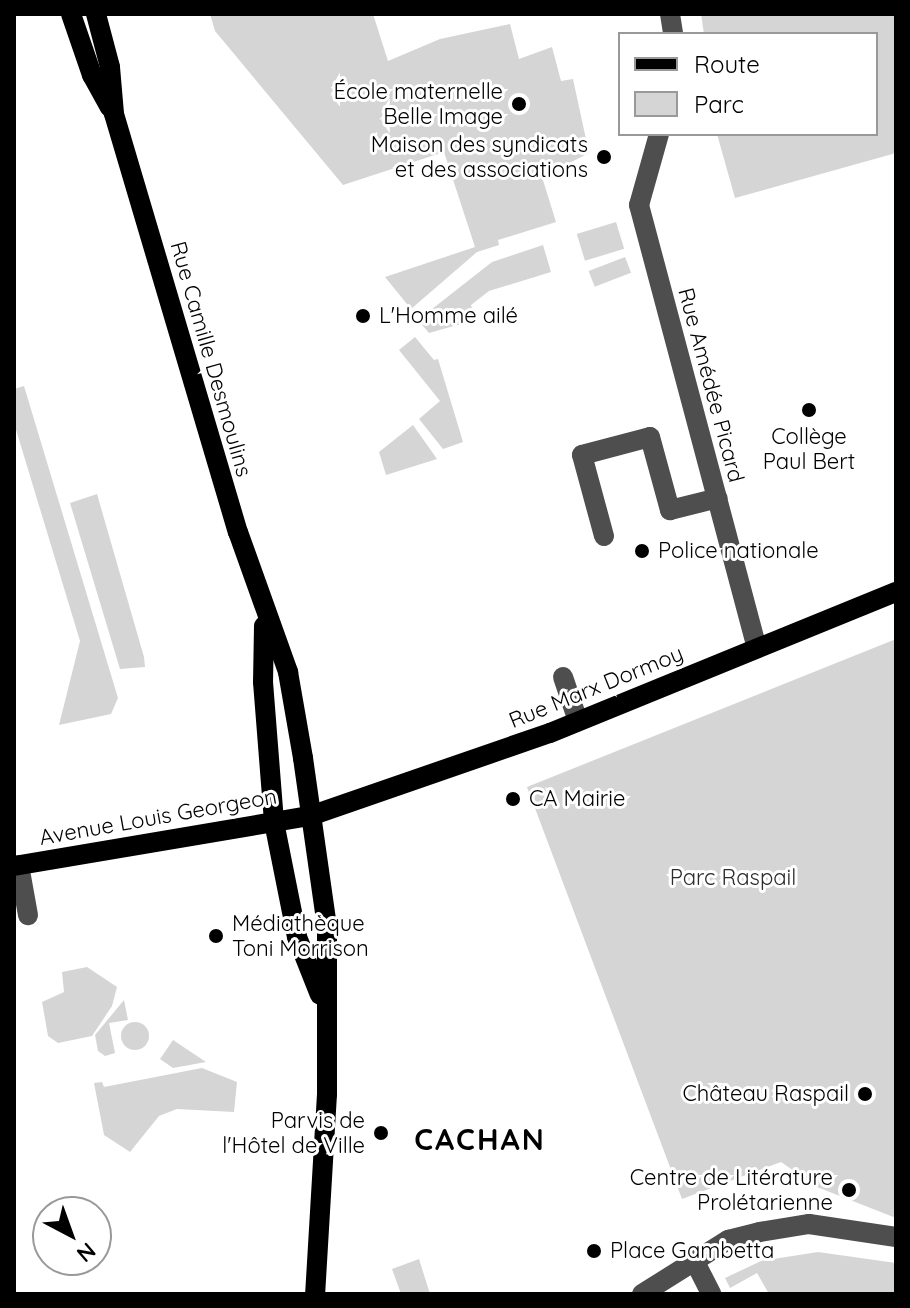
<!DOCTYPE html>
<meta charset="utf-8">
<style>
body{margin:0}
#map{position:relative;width:910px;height:1308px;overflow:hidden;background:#fff;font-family:Quicksand,sans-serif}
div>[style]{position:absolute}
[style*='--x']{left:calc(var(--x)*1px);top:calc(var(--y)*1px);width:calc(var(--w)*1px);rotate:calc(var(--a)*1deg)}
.green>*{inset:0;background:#d5d5d5;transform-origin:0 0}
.round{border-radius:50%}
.minor>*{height:20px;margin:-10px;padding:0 10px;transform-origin:10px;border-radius:10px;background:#4e4e4e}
.major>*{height:20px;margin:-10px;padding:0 10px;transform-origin:10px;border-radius:10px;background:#000}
.dots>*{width:22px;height:22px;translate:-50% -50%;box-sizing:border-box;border:4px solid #fff;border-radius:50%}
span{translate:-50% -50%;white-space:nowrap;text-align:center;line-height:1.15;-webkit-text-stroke:6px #fff;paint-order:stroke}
.poi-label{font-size:22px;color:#000}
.right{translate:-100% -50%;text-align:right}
.left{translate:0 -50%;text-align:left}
.street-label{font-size:22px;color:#000}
.park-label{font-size:22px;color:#2c2c2c}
.district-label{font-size:30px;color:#000;font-weight:700;letter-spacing:2px}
.frame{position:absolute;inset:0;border:16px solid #000;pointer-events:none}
.legend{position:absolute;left:618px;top:32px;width:260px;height:104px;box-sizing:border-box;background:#fff;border:2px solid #999;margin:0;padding:10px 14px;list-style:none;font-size:24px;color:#000}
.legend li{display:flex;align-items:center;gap:16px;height:40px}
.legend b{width:40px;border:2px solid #999}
.north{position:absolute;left:32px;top:1196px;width:80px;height:80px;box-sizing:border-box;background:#fff;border:2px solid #999;border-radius:50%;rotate:139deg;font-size:22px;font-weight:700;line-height:32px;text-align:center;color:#000}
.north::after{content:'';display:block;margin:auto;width:28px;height:36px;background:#000;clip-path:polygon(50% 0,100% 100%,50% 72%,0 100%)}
</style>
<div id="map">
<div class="green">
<div style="clip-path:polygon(210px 14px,373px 14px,388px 61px,440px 39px,510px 24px,519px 59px,552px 47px,561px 81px,573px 79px,589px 153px,542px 177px,556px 222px,498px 240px,499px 245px,477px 252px,411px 309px,385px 277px,475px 247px,444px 152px,343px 185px,215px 31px)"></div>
<div style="clip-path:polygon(701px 14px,896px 14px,896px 153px,735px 198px,717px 134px,876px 134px,876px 34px,704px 34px)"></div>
<div style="left:616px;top:222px;width:28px;height:41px;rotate:73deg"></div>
<div style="clip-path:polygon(543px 245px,551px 272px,489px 291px,471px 305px,475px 320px,429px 333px,418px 320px,492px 262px)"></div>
<div style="left:625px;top:257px;width:17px;height:39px;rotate:69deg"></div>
<div style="clip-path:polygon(415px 337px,434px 360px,438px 359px,463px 442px,443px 449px,419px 419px,440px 401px,399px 350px)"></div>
<div style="clip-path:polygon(24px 386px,118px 698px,111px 714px,59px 725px,80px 641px,14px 423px,14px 389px)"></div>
<div style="clip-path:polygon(413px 425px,437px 459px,386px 475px,379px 452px)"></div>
<div style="clip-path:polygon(97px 494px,144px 657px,145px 667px,120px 669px,70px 503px)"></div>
<div style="clip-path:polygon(896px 639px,896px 1218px,817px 1187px,781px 1162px,682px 1199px,527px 787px)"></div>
<div style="clip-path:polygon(87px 967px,117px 987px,112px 1006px,92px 1036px,58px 1043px,48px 1036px,42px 1002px,64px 992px,62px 972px)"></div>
<div style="clip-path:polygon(124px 1000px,128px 1020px,109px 1023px,115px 1053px,105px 1056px,98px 1051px,95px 1035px)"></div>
<div class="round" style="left:121px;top:1022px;width:28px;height:28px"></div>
<div style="clip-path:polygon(173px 1040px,206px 1062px,173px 1068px,160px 1059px)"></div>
<div style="clip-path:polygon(202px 1068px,237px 1082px,234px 1112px,177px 1109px,159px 1116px,130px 1152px,104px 1135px,94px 1083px,102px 1082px,104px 1087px)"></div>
<div style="clip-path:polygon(818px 1252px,896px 1263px,896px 1294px,769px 1294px,757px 1273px,730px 1288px,725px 1278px,761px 1261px)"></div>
<div style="clip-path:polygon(419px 1259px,430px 1294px,401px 1294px,392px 1269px)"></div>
</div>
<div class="minor">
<div style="--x:670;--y:14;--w:20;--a:81"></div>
<div style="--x:659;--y:134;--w:74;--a:105.7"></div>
<div style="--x:639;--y:205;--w:458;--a:75.1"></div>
<div style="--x:604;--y:536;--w:84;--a:-105.2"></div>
<div style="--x:582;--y:455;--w:70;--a:-14.8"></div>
<div style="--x:650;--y:437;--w:76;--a:74.7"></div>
<div style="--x:670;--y:510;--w:49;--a:-14"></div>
<div style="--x:563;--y:677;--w:46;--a:71.2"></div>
<div style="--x:19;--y:865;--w:51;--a:79.8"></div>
<div style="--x:694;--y:1260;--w:38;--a:63"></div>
<div style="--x:642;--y:1294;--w:102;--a:-32.1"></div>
<div style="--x:728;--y:1240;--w:32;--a:-14"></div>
<div style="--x:759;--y:1232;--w:51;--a:-9.1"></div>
<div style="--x:809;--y:1224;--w:88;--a:8.5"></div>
</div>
<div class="major">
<div style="--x:71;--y:14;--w:65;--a:71"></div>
<div style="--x:92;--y:75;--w:37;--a:61"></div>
<div style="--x:96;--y:14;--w:55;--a:75.2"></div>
<div style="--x:110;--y:67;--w:47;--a:85.1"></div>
<div style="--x:114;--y:114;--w:436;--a:73.5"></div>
<div style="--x:238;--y:532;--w:149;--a:70.3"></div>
<div style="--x:288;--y:672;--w:87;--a:80.1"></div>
<div style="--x:303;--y:758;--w:171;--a:81.9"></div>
<div style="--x:327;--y:927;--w:167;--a:90"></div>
<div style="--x:327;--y:1094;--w:200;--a:93.4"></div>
<div style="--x:264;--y:626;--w:56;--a:91"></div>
<div style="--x:263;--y:682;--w:140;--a:85.5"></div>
<div style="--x:274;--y:822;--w:117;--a:78.7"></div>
<div style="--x:297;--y:937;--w:62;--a:68.4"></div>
<div style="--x:14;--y:866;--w:300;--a:-9.6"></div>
<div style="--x:310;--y:816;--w:254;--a:-19.1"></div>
<div style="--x:550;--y:733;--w:374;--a:-22.2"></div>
</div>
<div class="dots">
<div style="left:519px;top:104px;background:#000"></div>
<div style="left:604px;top:157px;background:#000"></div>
<div style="left:363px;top:316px;background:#000"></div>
<div style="left:809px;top:410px;background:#000"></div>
<div style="left:642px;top:551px;background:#000"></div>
<div style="left:513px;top:799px;background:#000"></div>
<div style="left:216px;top:936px;background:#000"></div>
<div style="left:865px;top:1094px;background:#000"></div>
<div style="left:381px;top:1133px;background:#000"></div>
<div style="left:849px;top:1190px;background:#000"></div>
<div style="left:594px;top:1251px;background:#000"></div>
</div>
<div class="poi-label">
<span class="right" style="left:503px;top:104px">École maternelle<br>Belle Image</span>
<span class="right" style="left:588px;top:157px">Maison des syndicats<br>et des associations</span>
<span class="left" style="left:379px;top:316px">L'Homme ailé</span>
<span style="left:809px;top:449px">Collège<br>Paul Bert</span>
<span class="left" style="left:658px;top:551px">Police nationale</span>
<span class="left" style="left:529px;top:799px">CA Mairie</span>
<span class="left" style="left:232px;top:936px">Médiathèque<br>Toni Morrison</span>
<span class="right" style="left:849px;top:1094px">Château Raspail</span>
<span class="right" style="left:365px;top:1133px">Parvis de<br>l'Hôtel de Ville</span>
<span class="right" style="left:833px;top:1190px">Centre de Litérature<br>Prolétarienne</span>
<span class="left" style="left:610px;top:1251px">Place Gambetta</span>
</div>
<div class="street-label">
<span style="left:211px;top:359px;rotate:74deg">Rue Camille Desmoulins</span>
<span style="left:711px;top:385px;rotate:75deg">Rue Amédée Picard</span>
<span style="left:596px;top:687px;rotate:-22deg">Rue Marx Dormoy</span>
<span style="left:158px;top:817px;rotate:-10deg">Avenue Louis Georgeon</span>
</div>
<div class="park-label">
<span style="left:733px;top:878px">Parc Raspail</span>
</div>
<div class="district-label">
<span style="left:480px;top:1139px">CACHAN</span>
</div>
<div class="frame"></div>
<ul class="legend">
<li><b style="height:10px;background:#000"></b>Route</li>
<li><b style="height:22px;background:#d5d5d5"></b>Parc</li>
</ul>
<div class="north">N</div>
</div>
